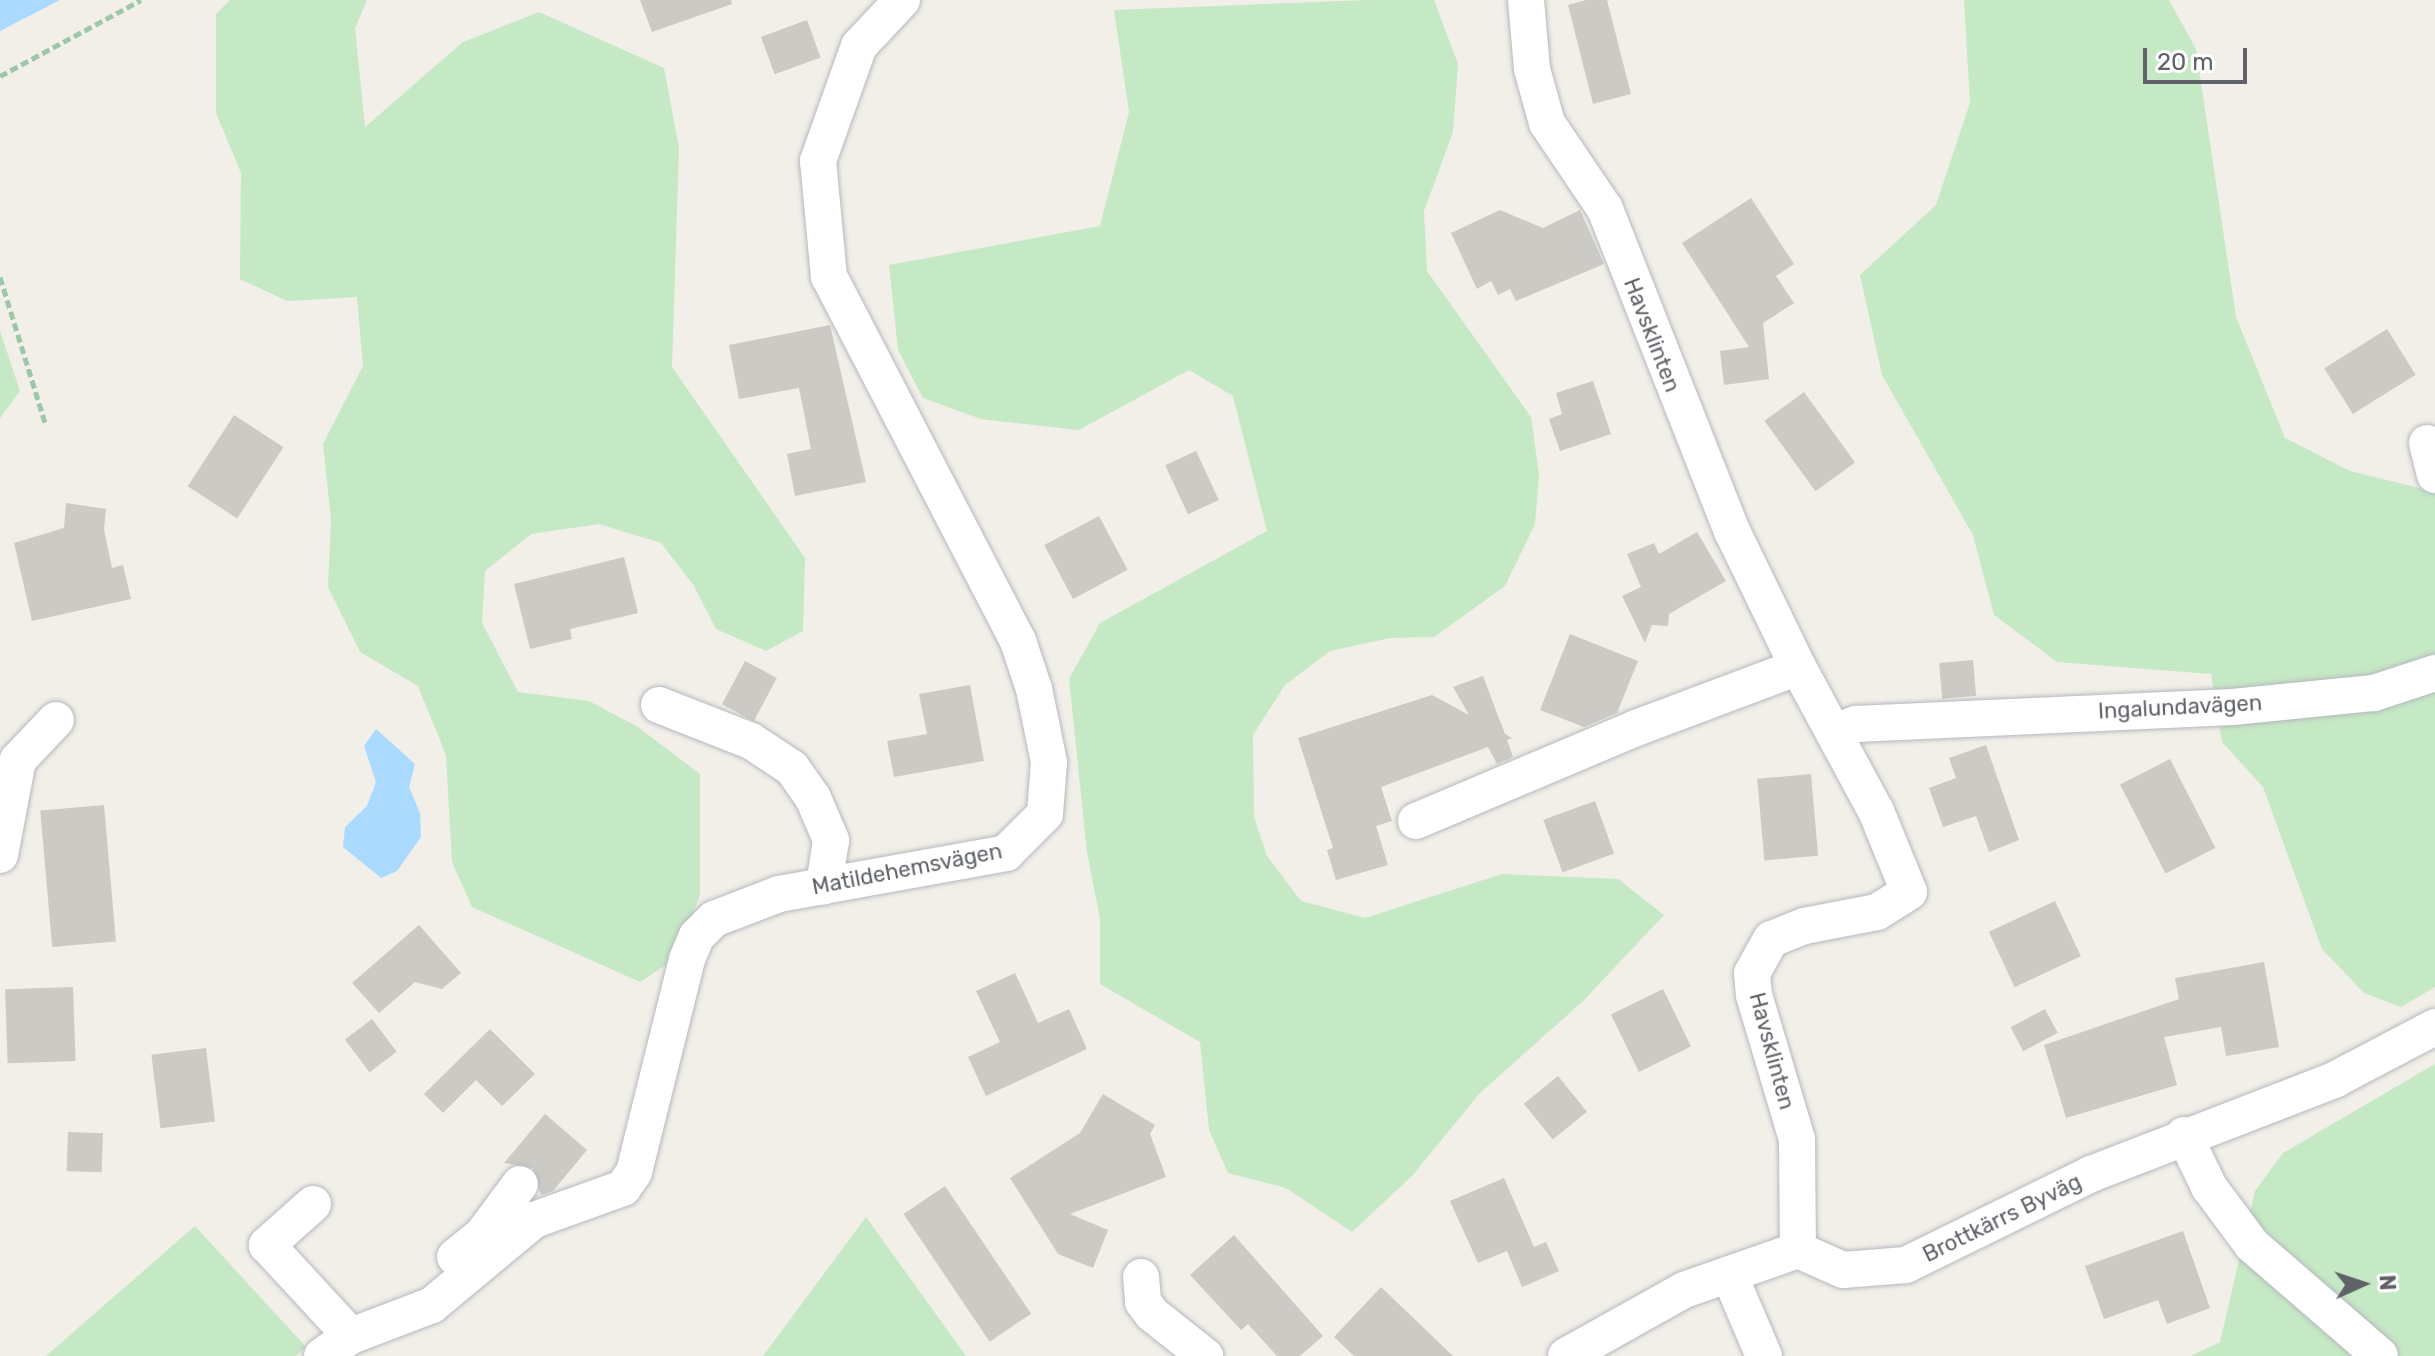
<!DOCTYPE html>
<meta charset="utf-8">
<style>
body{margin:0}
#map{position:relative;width:2435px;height:1356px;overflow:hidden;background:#f1efe8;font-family:Rubik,sans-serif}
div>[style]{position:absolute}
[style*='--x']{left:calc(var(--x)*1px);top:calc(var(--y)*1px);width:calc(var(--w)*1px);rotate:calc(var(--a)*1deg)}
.green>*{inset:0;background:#c5e8c5}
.water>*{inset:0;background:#aadaff}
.building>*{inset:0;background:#cccac5;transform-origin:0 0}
.path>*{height:5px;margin-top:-2.5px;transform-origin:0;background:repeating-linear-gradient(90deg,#9cc7a9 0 8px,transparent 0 12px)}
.roads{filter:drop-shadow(0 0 2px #b5b8bc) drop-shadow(0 0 2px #b5b8bc)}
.minor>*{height:36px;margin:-18px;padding:0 18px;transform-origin:18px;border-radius:18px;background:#fff}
span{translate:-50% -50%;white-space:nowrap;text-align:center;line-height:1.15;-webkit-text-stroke:6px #fff;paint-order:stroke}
.street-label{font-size:22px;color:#5f6368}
.north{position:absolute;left:2323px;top:1244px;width:80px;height:80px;-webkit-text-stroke:6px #fff;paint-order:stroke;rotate:87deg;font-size:22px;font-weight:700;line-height:32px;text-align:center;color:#5f6368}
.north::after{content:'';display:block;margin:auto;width:28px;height:36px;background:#5f6368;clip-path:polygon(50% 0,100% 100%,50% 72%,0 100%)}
.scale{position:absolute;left:2143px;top:48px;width:104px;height:36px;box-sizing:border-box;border:4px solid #5f6368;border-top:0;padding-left:10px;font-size:24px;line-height:28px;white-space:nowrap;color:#5f6368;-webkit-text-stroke:6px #fff;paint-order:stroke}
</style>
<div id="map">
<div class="green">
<div style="clip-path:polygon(230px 0,367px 0,355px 28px,365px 127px,463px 42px,539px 12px,664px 68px,679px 148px,672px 367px,805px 558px,803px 631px,766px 651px,716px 629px,694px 586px,661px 543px,599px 524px,531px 534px,485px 571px,482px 623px,518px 692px,589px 701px,638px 727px,700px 774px,700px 895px,675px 959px,640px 982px,472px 907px,452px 862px,446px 755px,418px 686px,360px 652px,328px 587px,331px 520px,323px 444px,363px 366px,357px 297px,287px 301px,240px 279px,241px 173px,216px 113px,216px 14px)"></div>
<div style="clip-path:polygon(1367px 0,1434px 0,1458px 64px,1453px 132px,1424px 211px,1427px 271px,1531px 417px,1539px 475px,1535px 524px,1505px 586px,1434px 637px,1390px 638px,1330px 651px,1285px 685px,1253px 735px,1254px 817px,1267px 856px,1301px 901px,1365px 918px,1502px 874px,1618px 879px,1664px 915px,1583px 1001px,1479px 1094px,1412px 1176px,1352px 1232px,1286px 1188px,1228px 1173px,1209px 1130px,1200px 1042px,1100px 984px,1100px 919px,1087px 852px,1069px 679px,1100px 623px,1267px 531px,1233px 396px,1189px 370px,1079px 430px,981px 419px,923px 398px,898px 350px,889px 265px,1100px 226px,1129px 112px,1114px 10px)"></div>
<div style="clip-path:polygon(1964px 0,2169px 0,2196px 49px,2236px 317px,2285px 438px,2350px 471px,2423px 489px,2435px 483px,2435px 987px,2401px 1007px,2364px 993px,2322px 949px,2263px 787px,2222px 742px,2211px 674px,2057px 662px,1994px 615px,1973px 535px,1882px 375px,1860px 275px,1936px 205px,1970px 103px)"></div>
<div style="clip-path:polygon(0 331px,20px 391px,0 418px)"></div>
<div style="clip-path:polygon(2435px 1064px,2435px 1356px,2191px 1356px,2220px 1342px,2255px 1191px,2283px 1153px)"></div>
<div style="clip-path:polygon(866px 1217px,966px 1356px,763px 1356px)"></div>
<div style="clip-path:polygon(195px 1226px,306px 1347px,296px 1356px,46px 1356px)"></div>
</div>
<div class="water">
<div style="clip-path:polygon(0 0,60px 0,0 31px)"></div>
<div style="clip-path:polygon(376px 729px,415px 764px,409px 787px,420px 813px,421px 837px,397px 871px,381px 878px,343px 847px,345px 827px,367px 806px,376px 782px,364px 746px)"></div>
</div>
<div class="building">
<div style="clip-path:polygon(640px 0,731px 0,732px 4px,652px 32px)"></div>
<div style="clip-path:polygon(1586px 0,1607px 0,1631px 94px,1593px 104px,1568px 5px)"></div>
<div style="left:807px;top:20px;width:40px;height:49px;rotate:70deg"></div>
<div style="clip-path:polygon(1751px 198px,1794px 264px,1776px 276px,1794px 303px,1763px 323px,1769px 379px,1724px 385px,1720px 351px,1749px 347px,1682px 243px)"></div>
<div style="clip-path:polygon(1500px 210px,1543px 228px,1580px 210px,1604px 264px,1516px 301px,1510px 289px,1498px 295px,1491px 281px,1477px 289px,1451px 233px)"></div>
<div style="clip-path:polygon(830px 325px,866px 482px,795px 496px,787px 454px,811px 449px,799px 388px,739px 399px,729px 345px)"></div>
<div style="left:2387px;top:329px;width:54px;height:74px;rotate:58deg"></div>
<div style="clip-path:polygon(1593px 381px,1611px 434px,1560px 451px,1549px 419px,1562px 414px,1556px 393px)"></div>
<div style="left:1804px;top:392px;width:87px;height:49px;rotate:54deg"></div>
<div style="left:234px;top:415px;width:59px;height:85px;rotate:33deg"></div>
<div style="left:1196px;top:451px;width:54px;height:34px;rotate:65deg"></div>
<div style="clip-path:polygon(66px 503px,106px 509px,104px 529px,112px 568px,123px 565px,131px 599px,32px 621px,14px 543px,64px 528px)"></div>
<div style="left:1099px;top:516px;width:61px;height:62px;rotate:62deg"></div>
<div style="clip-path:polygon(1697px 532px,1726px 581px,1669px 614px,1668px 626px,1652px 625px,1645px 643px,1622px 596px,1641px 587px,1627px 554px,1654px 543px,1659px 554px)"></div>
<div style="clip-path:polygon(624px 557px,638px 613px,570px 629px,572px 639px,530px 649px,514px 584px)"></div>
<div style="clip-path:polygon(1570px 634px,1638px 661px,1617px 713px,1584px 727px,1540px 710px)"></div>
<div style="left:1973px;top:660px;width:36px;height:34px;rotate:85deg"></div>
<div style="left:745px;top:661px;width:36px;height:49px;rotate:28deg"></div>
<div style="clip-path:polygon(1483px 676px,1505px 734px,1512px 738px,1507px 740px,1513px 757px,1497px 764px,1488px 747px,1381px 787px,1392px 821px,1376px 826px,1388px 865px,1336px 880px,1327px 850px,1333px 848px,1298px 738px,1432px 695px,1469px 715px,1453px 687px)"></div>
<div style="clip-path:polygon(970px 685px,984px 761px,894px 777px,887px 741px,927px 734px,919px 694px)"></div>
<div style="clip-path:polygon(1986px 745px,2019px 840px,1989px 852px,1976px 816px,1943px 827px,1929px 788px,1956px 778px,1949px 758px)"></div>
<div style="left:2170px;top:759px;width:100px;height:56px;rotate:63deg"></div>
<div style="left:1811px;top:774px;width:82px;height:54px;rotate:85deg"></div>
<div style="left:1595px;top:801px;width:56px;height:55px;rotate:70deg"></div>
<div style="left:104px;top:805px;width:137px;height:64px;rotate:85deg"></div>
<div style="left:2055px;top:901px;width:61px;height:73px;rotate:65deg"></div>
<div style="clip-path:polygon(419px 925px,461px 973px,442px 989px,415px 982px,379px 1013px,352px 983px)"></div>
<div style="clip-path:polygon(2264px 962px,2279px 1047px,2226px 1056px,2221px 1027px,2164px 1037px,2177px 1085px,2066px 1118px,2044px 1045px,2179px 999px,2175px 978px)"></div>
<div style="clip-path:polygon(1015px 973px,1038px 1023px,1069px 1009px,1087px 1049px,986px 1096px,968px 1057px,1000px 1042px,976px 991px)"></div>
<div style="left:73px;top:987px;width:74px;height:68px;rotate:88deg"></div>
<div style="left:1663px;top:989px;width:64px;height:58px;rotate:64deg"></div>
<div style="left:2045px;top:1009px;width:27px;height:39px;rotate:62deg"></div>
<div style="left:372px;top:1019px;width:41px;height:34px;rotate:53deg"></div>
<div style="clip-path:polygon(490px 1029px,535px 1074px,502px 1106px,476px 1080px,443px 1113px,424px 1094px)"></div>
<div style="left:206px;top:1048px;width:74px;height:55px;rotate:83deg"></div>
<div style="left:1558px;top:1076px;width:46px;height:44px;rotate:51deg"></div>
<div style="clip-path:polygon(1103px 1094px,1155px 1125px,1150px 1134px,1166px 1177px,1070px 1214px,1108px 1230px,1093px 1268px,1058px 1254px,1010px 1178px,1080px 1133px)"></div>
<div style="clip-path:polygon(545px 1114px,587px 1150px,553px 1191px,541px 1195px,533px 1168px,504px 1163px)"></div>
<div style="left:68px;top:1132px;width:35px;height:39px;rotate:2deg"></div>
<div style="clip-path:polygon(1504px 1178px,1534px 1247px,1546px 1242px,1559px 1271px,1522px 1287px,1507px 1251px,1478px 1263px,1450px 1201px)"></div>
<div style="left:945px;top:1186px;width:154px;height:50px;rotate:56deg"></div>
<div style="clip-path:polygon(2183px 1231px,2210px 1308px,2167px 1324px,2158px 1300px,2104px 1319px,2085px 1266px)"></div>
<div style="clip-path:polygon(1234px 1235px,1323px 1336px,1300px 1356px,1277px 1356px,1248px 1324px,1241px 1330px,1190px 1275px)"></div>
<div style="clip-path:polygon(1381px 1287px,1453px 1356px,1354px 1356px,1334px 1337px)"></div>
</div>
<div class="path">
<div style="--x:0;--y:76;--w:160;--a:-28.3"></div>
<div style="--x:0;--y:277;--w:152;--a:72.8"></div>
</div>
<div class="roads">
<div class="minor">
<div style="--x:1526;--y:0;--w:69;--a:85"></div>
<div style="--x:1532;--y:69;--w:56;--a:74.5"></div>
<div style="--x:1547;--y:123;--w:104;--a:56"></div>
<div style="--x:1605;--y:209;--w:346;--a:68.5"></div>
<div style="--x:1732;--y:531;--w:151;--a:64.1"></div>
<div style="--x:1798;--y:667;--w:164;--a:61.6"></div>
<div style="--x:1876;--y:811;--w:87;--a:67.8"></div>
<div style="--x:1909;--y:892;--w:38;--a:148"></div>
<div style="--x:1877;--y:912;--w:74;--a:169.1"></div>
<div style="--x:1804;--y:926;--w:35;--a:158"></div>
<div style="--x:1771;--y:939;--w:39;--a:119"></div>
<div style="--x:1752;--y:973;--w:22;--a:85"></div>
<div style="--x:1754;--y:995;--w:150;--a:73.4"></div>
<div style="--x:1797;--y:1139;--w:111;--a:89.5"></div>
<div style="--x:2427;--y:443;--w:33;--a:76"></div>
<div style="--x:659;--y:705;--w:99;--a:21.4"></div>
<div style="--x:751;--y:741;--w:49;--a:33.4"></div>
<div style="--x:792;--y:768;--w:37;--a:55"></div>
<div style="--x:813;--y:798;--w:46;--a:66.8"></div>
<div style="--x:831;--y:840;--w:47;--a:98.7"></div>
<div style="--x:1836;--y:732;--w:22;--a:-22"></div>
<div style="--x:1856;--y:724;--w:377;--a:-2.6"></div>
<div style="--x:2233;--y:707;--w:142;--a:-5.7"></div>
<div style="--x:2374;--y:693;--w:64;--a:-18.2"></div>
<div style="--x:1416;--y:821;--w:239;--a:-22.9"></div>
<div style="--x:1636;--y:728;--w:173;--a:-20.6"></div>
<div style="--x:0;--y:855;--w:97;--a:-79.3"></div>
<div style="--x:18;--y:760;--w:55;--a:-46.5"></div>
<div style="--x:2184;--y:1135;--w:58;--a:64.3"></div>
<div style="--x:2209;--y:1187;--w:72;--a:53.4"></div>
<div style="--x:2252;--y:1245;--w:169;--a:40.9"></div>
<div style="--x:313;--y:1204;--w:62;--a:138.3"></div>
<div style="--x:267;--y:1245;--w:124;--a:47.3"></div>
<div style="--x:455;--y:1257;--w:36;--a:-39"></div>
<div style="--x:483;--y:1234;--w:62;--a:-53.5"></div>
<div style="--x:1729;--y:1274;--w:89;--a:66.9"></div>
<div style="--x:1141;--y:1277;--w:25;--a:85"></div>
<div style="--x:1143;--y:1302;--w:15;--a:53"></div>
<div style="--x:1152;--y:1314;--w:68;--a:38.4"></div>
<div style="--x:322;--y:1356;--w:35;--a:-35"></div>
<div style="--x:351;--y:1336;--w:87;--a:-20.9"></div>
<div style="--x:432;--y:1305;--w:133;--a:-39.8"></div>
<div style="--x:534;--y:1220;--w:95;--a:-19.8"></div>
<div style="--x:623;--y:1188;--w:19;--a:-55"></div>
<div style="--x:634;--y:1172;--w:219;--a:-76"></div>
<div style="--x:687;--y:959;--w:25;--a:-67"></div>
<div style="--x:697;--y:936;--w:24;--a:-45"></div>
<div style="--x:714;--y:919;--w:70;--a:-21"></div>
<div style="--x:779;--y:894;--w:231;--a:-10.2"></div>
<div style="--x:1006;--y:853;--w:55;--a:-45"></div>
<div style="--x:1045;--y:814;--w:52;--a:-85.6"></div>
<div style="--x:1049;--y:762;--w:75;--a:-101.6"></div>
<div style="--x:1034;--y:689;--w:51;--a:-108.4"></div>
<div style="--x:1018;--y:641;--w:410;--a:-117.4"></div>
<div style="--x:829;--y:277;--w:117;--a:-95.4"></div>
<div style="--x:818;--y:161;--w:122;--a:-70.4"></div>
<div style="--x:859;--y:46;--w:63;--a:-46.9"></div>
<div style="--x:1566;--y:1356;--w:135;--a:-29.2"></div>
<div style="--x:1684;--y:1290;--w:121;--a:-19.3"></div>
<div style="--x:1798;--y:1250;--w:49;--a:24"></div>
<div style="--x:1843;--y:1270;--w:63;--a:-4.5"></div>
<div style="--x:1906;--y:1265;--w:206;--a:-26.2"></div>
<div style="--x:2091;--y:1174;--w:261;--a:-21.1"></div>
<div style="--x:2334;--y:1080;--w:114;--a:-27.7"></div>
</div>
</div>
<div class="street-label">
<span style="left:1652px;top:335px;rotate:69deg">Havsklinten</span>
<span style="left:2180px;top:707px;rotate:-3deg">Ingalundavägen</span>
<span style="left:907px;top:869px;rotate:-11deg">Matildehemsvägen</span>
<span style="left:1772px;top:1051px;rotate:75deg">Havsklinten</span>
<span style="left:2002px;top:1218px;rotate:-26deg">Brottkärrs Byväg</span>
</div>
<div class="north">N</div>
<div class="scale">20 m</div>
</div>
